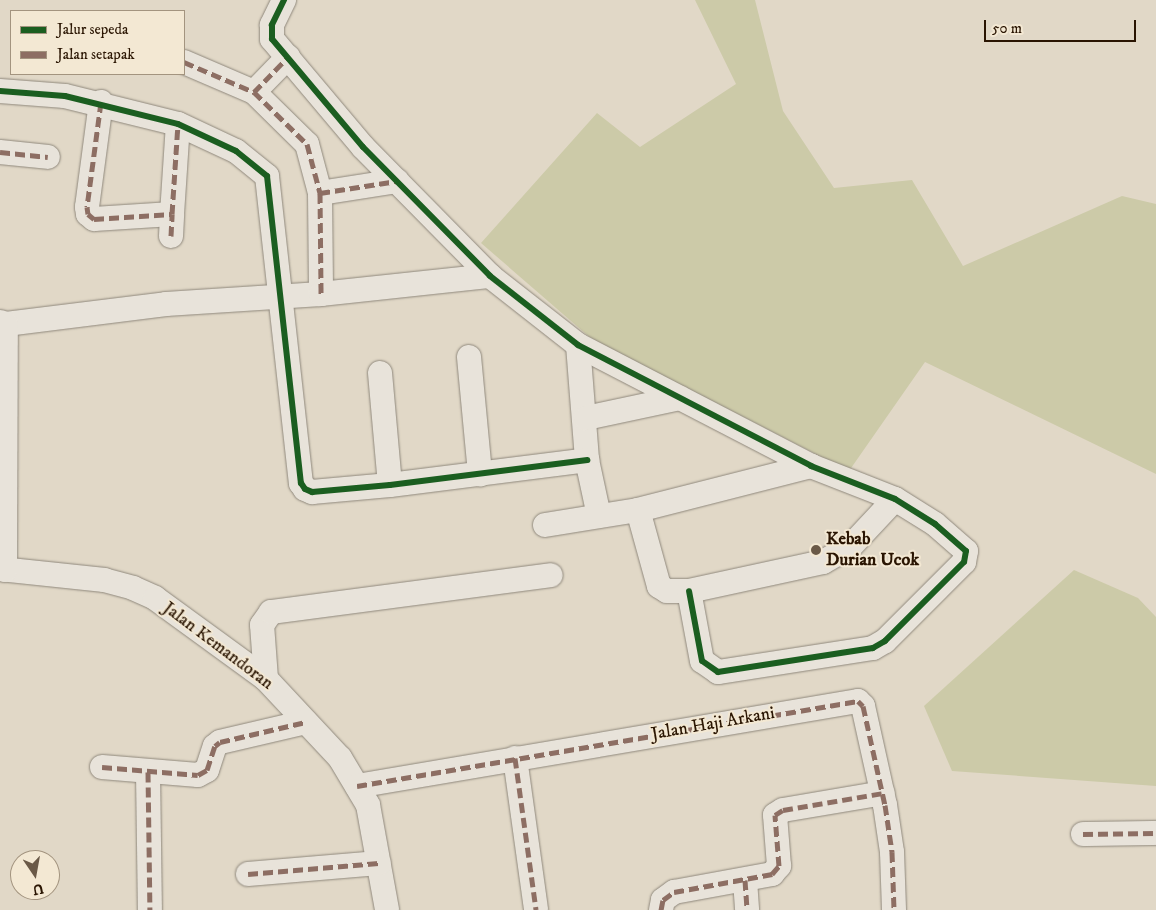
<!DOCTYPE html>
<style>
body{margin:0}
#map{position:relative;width:1156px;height:910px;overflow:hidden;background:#e1d8c7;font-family:"IM FELL DW Pica",serif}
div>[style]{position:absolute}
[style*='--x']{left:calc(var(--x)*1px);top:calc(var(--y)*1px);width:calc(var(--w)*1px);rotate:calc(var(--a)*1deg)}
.green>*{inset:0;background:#cccaa8}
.roads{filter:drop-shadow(0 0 1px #8f887c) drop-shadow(0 0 1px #8f887c)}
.street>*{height:24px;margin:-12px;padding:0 12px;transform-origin:12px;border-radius:12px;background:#e8e3da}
.quiet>*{height:5px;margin-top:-2.5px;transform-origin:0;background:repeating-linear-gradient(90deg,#8d6e63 0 10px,transparent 0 15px)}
.cycleway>*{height:6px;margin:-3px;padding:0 3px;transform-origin:3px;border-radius:3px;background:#1b5e20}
.dots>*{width:14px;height:14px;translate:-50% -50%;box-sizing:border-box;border:2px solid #f3e8d3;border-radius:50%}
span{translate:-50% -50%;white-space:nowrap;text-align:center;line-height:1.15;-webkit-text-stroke:4px #f3e8d3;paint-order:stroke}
.poi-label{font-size:18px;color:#2a1502;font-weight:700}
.left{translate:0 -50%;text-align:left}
.street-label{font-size:18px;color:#2a1502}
.legend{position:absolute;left:10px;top:10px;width:175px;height:65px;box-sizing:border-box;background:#f3e8d3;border:1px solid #a3947f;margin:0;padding:6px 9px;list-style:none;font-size:15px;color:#2a1502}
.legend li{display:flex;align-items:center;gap:10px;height:25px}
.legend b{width:25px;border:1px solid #a3947f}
.north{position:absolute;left:10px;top:850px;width:50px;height:50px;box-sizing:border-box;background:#f3e8d3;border:1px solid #a3947f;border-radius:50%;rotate:168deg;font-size:14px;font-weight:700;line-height:20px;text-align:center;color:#2a1502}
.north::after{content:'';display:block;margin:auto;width:18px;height:22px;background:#6a5947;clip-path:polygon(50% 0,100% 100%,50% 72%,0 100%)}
.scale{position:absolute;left:984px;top:20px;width:152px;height:22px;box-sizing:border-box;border:2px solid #2a1502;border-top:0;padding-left:6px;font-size:15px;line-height:18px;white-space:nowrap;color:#2a1502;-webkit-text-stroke:4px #f3e8d3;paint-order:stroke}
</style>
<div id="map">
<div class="green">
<div style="clip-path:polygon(695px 0,755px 0,783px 111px,834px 188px,912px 180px,963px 266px,1122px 196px,1156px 204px,1156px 474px,925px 362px,849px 471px,593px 340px,481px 243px,597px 113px,640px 147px,736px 84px)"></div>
<div style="clip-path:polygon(1074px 570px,1138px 598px,1156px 617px,1156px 786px,952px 771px,924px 706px)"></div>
</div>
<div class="roads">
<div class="street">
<div style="--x:284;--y:0;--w:28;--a:116"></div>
<div style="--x:272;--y:25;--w:14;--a:90"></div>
<div style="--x:272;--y:39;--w:141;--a:49.9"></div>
<div style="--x:363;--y:147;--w:181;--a:45.4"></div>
<div style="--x:490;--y:276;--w:112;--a:38.1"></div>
<div style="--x:578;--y:345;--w:263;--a:27.4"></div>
<div style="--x:811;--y:466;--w:90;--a:21.4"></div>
<div style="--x:895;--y:499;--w:47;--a:32"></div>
<div style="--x:935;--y:524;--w:41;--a:41.1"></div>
<div style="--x:966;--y:551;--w:11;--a:100"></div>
<div style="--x:964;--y:562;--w:112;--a:135"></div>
<div style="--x:885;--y:641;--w:14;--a:150"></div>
<div style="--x:873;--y:648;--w:157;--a:171.2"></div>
<div style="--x:718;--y:672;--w:19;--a:-145"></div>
<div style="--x:702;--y:661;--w:71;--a:-100.5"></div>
<div style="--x:184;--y:62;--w:76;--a:23.2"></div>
<div style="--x:254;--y:92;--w:74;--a:44.5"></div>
<div style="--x:307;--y:144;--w:51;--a:75.1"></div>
<div style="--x:320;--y:193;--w:101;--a:89.4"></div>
<div style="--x:0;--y:91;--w:65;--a:4.4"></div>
<div style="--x:65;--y:96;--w:116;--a:13.9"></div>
<div style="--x:178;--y:124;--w:64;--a:25"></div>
<div style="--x:236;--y:151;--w:40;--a:39"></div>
<div style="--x:267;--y:176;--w:309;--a:83.7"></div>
<div style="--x:301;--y:483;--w:7;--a:56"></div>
<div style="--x:305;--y:489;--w:8;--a:23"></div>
<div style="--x:312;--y:492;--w:78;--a:-5.1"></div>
<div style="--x:390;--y:485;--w:199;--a:-7.2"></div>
<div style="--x:254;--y:92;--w:49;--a:-45.8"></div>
<div style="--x:101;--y:102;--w:106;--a:97.6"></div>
<div style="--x:87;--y:207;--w:7;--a:82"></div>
<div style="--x:88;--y:214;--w:8;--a:40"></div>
<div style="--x:94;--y:219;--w:78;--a:-3.7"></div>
<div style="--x:172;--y:214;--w:90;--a:-86.2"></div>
<div style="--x:0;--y:152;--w:48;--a:5.9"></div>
<div style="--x:320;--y:193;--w:78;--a:-8.9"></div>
<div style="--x:171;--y:236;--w:22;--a:-87"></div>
<div style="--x:0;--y:322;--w:6;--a:18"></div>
<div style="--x:6;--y:324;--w:161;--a:-7.1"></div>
<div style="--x:166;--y:304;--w:155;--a:-3.7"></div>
<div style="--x:321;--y:294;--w:170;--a:-6.1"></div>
<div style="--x:578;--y:345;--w:115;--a:85.5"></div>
<div style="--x:587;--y:460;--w:57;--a:77.9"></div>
<div style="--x:469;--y:357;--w:118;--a:84.6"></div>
<div style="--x:380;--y:373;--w:112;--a:84.9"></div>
<div style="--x:586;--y:418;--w:96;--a:-12"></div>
<div style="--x:638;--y:510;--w:79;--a:74.6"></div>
<div style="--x:659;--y:586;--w:9;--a:32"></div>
<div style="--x:667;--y:591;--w:22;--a:0"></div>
<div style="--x:689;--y:591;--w:137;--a:-12.2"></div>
<div style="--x:823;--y:562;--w:32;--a:-30"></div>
<div style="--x:851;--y:546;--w:64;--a:-46.9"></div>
<div style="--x:545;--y:525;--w:94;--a:-9.2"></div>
<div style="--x:638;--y:510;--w:179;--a:-14.3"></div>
<div style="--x:0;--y:569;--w:105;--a:6"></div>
<div style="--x:104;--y:580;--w:30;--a:15"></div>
<div style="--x:133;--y:588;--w:24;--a:24"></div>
<div style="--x:155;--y:598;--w:137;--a:36.1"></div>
<div style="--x:266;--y:679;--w:108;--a:46.9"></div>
<div style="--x:340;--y:758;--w:55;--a:59.2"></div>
<div style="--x:368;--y:805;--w:107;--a:79.7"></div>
<div style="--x:5;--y:570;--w:246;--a:-89.8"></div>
<div style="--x:266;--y:679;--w:54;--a:-94.2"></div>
<div style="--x:262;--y:625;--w:16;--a:-55"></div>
<div style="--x:271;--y:612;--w:282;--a:-7.5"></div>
<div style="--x:515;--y:758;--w:153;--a:82.1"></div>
<div style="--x:102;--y:767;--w:96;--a:4.8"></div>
<div style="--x:198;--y:775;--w:10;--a:-29"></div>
<div style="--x:207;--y:770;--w:25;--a:-72"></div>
<div style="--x:215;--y:746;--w:6;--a:-39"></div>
<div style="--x:220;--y:742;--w:88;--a:-13.1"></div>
<div style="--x:148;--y:772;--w:138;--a:89.2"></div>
<div style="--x:357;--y:786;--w:508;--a:-9.63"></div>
<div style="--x:858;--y:701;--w:7;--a:45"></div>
<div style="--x:863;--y:706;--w:101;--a:77.5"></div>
<div style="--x:885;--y:805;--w:48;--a:81.5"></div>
<div style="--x:892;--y:852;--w:58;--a:88"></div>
<div style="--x:1083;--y:834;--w:73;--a:-0.8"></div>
<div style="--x:248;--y:874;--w:131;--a:-4.8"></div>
<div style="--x:745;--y:880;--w:30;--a:86"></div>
<div style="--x:661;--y:910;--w:10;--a:-79"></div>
<div style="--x:663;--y:900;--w:14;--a:-36"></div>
<div style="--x:674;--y:892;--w:100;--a:-10.4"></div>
<div style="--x:772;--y:874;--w:11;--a:-49"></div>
<div style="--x:779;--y:866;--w:51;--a:-94.5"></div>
<div style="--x:775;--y:815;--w:9;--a:-32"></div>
<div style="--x:783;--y:810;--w:101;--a:-9.6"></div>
</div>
</div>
<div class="quiet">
<div style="--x:184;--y:62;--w:76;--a:23.2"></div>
<div style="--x:254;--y:92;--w:74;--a:44.5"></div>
<div style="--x:307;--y:144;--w:51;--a:75.1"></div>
<div style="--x:320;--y:193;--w:101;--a:89.4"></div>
<div style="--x:254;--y:92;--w:49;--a:-45.8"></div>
<div style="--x:101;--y:102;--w:106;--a:97.6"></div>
<div style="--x:87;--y:207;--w:7;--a:82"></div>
<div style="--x:88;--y:214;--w:8;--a:40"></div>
<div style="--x:94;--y:219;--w:78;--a:-3.7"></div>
<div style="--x:172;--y:214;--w:90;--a:-86.2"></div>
<div style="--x:0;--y:152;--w:48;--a:5.9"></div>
<div style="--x:320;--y:193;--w:78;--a:-8.9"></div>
<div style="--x:171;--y:236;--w:22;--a:-87"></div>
<div style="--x:515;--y:758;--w:153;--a:82.1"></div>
<div style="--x:102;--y:767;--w:96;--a:4.8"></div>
<div style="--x:198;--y:775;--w:10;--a:-29"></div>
<div style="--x:207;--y:770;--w:25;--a:-72"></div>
<div style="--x:215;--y:746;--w:6;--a:-39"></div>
<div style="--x:220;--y:742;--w:88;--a:-13.1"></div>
<div style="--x:148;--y:772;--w:138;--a:89.2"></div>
<div style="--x:357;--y:786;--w:508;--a:-9.63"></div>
<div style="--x:858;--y:701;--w:7;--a:45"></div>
<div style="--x:863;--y:706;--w:101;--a:77.5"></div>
<div style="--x:885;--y:805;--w:48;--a:81.5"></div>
<div style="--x:892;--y:852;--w:58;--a:88"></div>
<div style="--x:1083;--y:834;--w:73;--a:-0.8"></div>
<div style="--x:248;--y:874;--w:131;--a:-4.8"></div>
<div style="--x:745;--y:880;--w:30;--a:86"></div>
<div style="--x:661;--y:910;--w:10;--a:-79"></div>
<div style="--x:663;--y:900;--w:14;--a:-36"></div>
<div style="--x:674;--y:892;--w:100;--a:-10.4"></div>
<div style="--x:772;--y:874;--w:11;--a:-49"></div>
<div style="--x:779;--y:866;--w:51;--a:-94.5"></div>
<div style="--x:775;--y:815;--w:9;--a:-32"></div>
<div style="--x:783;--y:810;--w:101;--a:-9.6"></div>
</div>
<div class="cycleway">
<div style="--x:284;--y:0;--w:28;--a:116"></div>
<div style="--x:272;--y:25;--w:14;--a:90"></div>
<div style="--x:272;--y:39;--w:141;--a:49.9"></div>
<div style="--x:363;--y:147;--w:181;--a:45.4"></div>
<div style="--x:490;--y:276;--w:112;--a:38.1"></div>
<div style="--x:578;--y:345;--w:263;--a:27.4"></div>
<div style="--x:811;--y:466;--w:90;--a:21.4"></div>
<div style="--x:895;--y:499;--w:47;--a:32"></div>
<div style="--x:935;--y:524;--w:41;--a:41.1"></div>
<div style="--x:966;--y:551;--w:11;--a:100"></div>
<div style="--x:964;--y:562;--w:112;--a:135"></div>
<div style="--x:885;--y:641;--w:14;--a:150"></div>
<div style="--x:873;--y:648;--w:157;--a:171.2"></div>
<div style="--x:718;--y:672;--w:19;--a:-145"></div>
<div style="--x:702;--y:661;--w:71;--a:-100.5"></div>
<div style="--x:0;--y:91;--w:65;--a:4.4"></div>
<div style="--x:65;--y:96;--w:116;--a:13.9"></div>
<div style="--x:178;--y:124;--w:64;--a:25"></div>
<div style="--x:236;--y:151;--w:40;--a:39"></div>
<div style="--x:267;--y:176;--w:309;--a:83.7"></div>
<div style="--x:301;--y:483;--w:7;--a:56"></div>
<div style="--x:305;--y:489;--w:8;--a:23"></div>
<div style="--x:312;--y:492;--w:78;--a:-5.1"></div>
<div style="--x:390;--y:485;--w:199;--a:-7.2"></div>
</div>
<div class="dots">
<div style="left:816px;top:550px;background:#6a5947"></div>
</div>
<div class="poi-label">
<span class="left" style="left:826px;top:550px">Kebab<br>Durian Ucok</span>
</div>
<div class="street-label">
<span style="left:218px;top:646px;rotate:37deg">Jalan Kemandoran</span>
<span style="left:713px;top:724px;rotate:-10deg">Jalan Haji Arkani</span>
</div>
<ul class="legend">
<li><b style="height:6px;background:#1b5e20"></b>Jalur sepeda</li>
<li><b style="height:6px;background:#8d6e63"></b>Jalan setapak</li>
</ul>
<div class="north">U</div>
<div class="scale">50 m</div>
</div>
